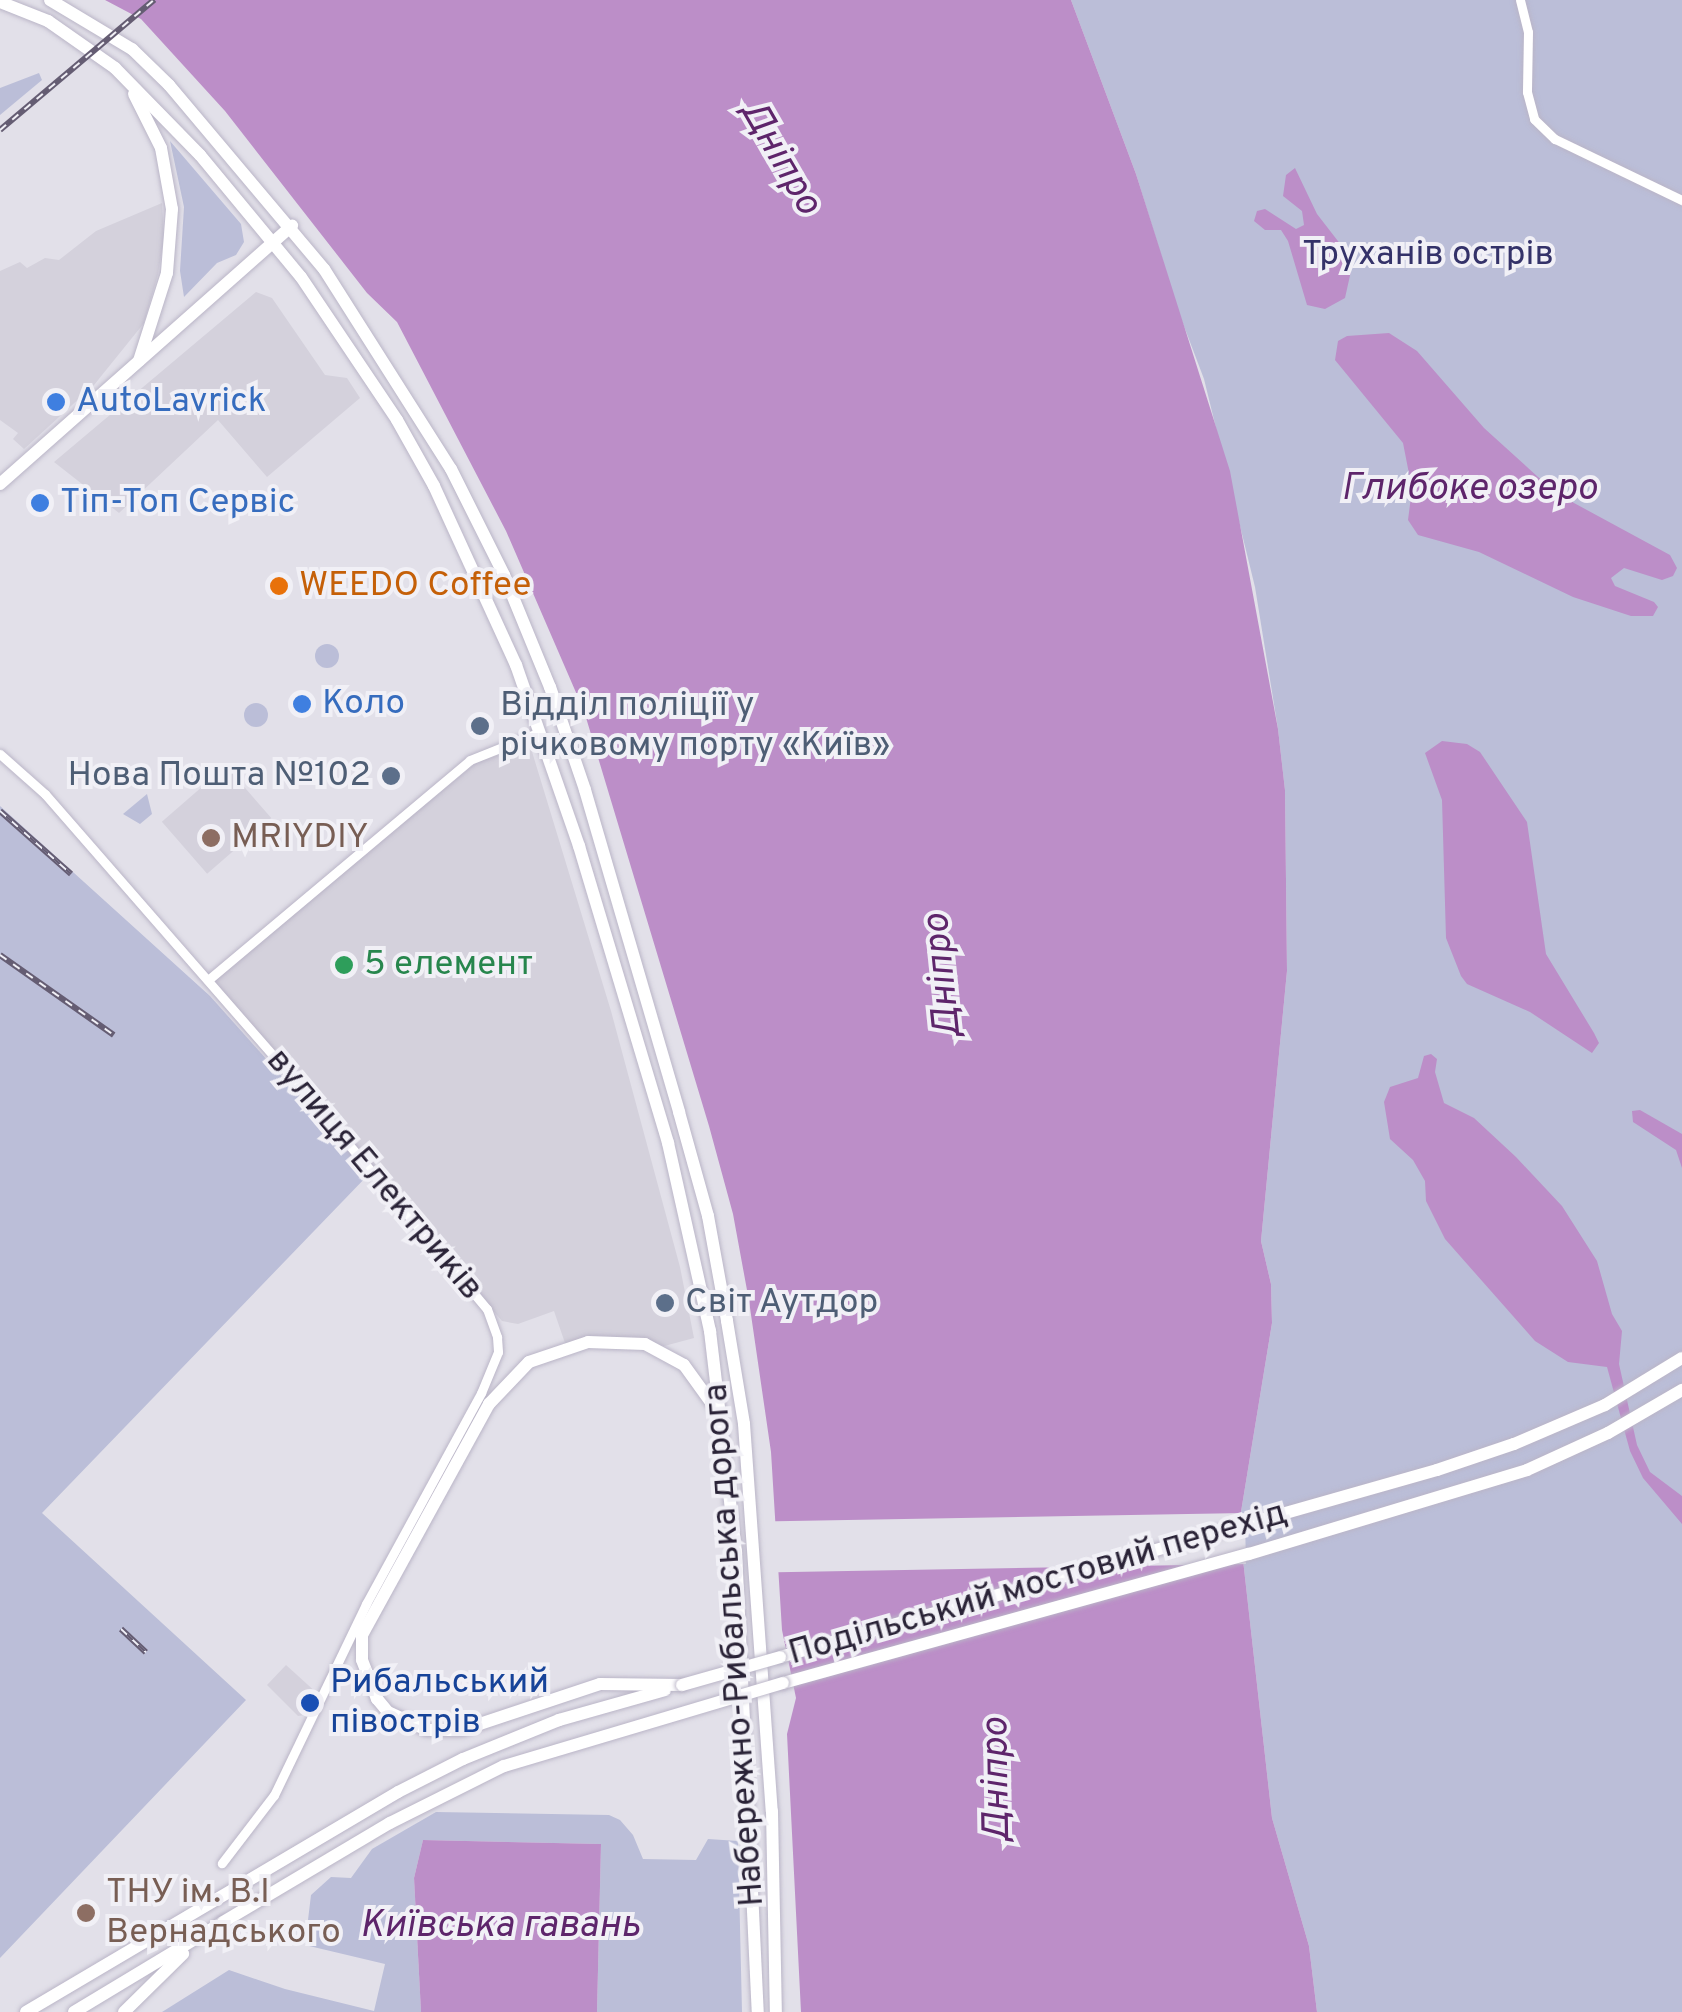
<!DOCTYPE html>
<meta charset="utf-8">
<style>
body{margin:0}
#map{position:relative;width:1682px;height:2012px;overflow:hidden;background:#e2e0e9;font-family:Overpass,sans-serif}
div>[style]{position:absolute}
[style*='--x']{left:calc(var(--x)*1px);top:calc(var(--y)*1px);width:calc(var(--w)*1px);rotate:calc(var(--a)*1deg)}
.built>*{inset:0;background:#d4d1dc;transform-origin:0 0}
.green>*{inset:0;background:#bbbed8}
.round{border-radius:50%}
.water>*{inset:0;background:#bc8ec8}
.pier>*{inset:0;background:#e2e0e9;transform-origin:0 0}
.roads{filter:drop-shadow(0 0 2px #bab5c7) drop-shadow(0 0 2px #bab5c7)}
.street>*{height:9px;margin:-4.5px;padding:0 4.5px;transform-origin:4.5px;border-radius:4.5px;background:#fff}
.secondary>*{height:12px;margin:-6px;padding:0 6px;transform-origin:6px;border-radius:6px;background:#fff}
.rail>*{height:6px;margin-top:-3px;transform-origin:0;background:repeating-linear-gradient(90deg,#f1f0f6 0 8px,#655d73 0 16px);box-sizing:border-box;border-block:2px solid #655d73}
.bridges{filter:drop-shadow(0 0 2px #bab5c7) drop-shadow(0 0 2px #bab5c7)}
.secondary-bridge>*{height:12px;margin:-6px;padding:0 6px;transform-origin:6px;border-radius:6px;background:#fff}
.dots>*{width:28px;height:28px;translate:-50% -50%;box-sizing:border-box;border:5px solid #f1f0f6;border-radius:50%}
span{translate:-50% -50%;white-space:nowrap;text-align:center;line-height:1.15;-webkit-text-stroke:8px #f1f0f6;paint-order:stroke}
.park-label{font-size:35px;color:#343269}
.shop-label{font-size:35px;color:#366cbe}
.left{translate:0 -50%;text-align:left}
.food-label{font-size:35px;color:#c56008}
.service-label{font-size:35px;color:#4e5e75}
.right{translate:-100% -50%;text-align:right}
.education-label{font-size:35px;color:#785e54}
.leisure-label{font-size:35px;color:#27864d}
.street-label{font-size:35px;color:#2a2337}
.transit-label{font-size:35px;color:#164399}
.water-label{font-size:38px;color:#5e256b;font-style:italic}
</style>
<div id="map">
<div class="built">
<div style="clip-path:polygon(162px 203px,164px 238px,158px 274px,144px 323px,94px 385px,24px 449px,13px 439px,18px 433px,0 420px,0 271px,20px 262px,27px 268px,45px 258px,59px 260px,96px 231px)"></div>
<div style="clip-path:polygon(256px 292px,272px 298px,325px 375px,347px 378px,360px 398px,267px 477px,218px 420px,119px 513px,54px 462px)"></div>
<div style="clip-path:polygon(530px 745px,611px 1011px,680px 1267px,694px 1338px,657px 1348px,566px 1346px,554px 1311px,518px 1324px,502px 1321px,212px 981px,477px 762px)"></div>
<div style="left:226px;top:766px;width:69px;height:85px;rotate:49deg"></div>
<div style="clip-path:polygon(286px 1665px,318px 1694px,305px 1715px,298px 1716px,267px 1685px)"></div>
</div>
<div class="green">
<div style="clip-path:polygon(1071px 0,1682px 0,1682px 2012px,1317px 2012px,1309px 1946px,1272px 1818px,1239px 1524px,1272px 1323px,1271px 1284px,1261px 1241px,1287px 971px,1285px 790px,1278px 729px,1255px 587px,1204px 379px,1179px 313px,1136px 174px)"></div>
<div style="clip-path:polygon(39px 73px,42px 80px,0 115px,0 88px)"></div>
<div style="clip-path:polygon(170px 141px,241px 224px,244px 242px,236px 255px,217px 263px,184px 297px,180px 271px,184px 207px)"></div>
<div class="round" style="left:315px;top:644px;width:24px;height:24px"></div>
<div class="round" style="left:244px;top:703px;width:24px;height:24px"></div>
<div style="clip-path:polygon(147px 794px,152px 814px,140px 824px,123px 814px)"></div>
<div style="clip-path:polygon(0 806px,210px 996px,369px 1174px,42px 1513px,246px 1700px,0 1958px)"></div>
<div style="clip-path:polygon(436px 1812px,609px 1815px,620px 1820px,633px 1835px,643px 1859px,696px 1860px,708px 1839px,738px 1841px,742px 2012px,597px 2012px,601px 1844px,423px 1840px,414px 1878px,421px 2012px,162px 2012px,229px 1970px,285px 1989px,374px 2011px,385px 1964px,305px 1945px,311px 1895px,331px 1877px,351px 1878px,372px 1849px)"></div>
</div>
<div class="water">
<div style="clip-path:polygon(105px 0,1071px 0,1136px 174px,1230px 471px,1278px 729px,1285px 790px,1287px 971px,1261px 1241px,1271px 1284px,1272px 1323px,1239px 1524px,1272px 1818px,1309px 1946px,1317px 2012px,801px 2012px,787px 1734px,796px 1698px,782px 1630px,771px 1452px,749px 1301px,733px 1214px,709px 1126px,584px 711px,506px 531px,397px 322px,367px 293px,225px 111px,141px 19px)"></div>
<div style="clip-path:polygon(1295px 168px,1317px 214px,1341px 245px,1351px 271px,1345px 298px,1325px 309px,1307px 305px,1288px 241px,1281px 230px,1265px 230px,1254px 221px,1257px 211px,1265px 209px,1296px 229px,1304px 225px,1302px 211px,1283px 196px,1286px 175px)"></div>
<div style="clip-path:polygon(1389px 333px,1417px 351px,1484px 428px,1538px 477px,1574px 503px,1670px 555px,1677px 568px,1673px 576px,1662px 580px,1624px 568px,1611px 578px,1615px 586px,1654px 602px,1658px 607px,1653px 616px,1631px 616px,1573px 597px,1479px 552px,1418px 535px,1408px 520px,1412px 489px,1403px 443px,1335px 360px,1338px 341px,1347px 336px)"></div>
<div style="clip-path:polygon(1442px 741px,1467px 744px,1480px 752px,1527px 822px,1546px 954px,1594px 1033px,1599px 1043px,1592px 1053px,1530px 1012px,1467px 984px,1461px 976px,1446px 938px,1442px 800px,1425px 753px)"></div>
<div style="clip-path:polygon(1431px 1054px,1437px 1059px,1435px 1072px,1444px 1103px,1474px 1118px,1516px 1157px,1562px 1206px,1597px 1261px,1612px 1314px,1622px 1331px,1619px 1364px,1637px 1445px,1650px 1472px,1682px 1496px,1682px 1524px,1643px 1478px,1630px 1451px,1607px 1367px,1568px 1362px,1535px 1341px,1445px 1239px,1426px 1201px,1425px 1181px,1413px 1160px,1390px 1139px,1384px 1102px,1390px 1087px,1418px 1078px,1424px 1056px)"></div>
<div style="clip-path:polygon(1640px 1110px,1682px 1134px,1682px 1168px,1676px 1150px,1633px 1122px,1632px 1111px)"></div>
<div style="clip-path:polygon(423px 1840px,601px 1844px,597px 2012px,421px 2012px,414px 1878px)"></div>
</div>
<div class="pier">
<div style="left:1245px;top:1513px;width:51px;height:483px;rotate:89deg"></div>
</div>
<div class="roads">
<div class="street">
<div style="--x:1520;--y:0;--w:33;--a:76"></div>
<div style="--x:1528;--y:32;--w:60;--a:91"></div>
<div style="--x:1527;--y:92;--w:28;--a:75"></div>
<div style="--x:1534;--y:119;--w:29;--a:44"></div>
<div style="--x:1555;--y:139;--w:141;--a:25.7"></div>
<div style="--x:0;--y:754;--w:60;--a:41.6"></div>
<div style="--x:45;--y:794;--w:385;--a:48.9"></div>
<div style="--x:298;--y:1084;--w:294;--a:50"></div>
<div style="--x:487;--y:1309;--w:30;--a:70"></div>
<div style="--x:497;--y:1337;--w:15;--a:86"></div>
<div style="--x:498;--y:1352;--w:44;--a:112.5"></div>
<div style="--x:481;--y:1393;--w:240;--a:118.6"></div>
<div style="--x:366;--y:1604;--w:212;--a:115.7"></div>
<div style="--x:274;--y:1795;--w:86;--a:127.4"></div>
<div style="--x:208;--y:980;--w:342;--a:-40"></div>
<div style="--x:470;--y:760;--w:75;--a:-21.8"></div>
</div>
<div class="secondary">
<div style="--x:50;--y:0;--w:96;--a:30.9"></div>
<div style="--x:132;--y:49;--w:52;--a:44.2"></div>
<div style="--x:169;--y:85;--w:241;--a:49.9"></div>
<div style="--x:324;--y:269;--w:237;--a:57.6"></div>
<div style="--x:451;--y:469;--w:119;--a:63.4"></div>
<div style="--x:504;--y:575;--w:121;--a:67.7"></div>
<div style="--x:550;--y:687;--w:109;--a:71.2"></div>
<div style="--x:585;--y:790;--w:335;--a:73.7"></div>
<div style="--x:679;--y:1112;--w:108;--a:74.4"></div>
<div style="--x:708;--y:1216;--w:107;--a:79.7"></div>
<div style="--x:727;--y:1321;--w:104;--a:80.6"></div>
<div style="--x:744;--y:1424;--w:388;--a:85.9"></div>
<div style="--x:772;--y:1811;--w:201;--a:88.9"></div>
<div style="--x:0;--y:2;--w:52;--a:21.6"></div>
<div style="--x:48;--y:21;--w:82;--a:35"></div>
<div style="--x:115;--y:68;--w:122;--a:45.7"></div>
<div style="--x:200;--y:155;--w:158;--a:50.4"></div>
<div style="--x:301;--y:277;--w:172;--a:56.1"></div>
<div style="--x:397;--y:420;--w:76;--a:60.7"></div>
<div style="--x:434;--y:486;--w:197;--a:65.4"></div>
<div style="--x:516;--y:665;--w:192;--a:70.8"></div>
<div style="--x:579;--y:846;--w:310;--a:73.3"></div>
<div style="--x:668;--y:1143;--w:193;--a:77.4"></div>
<div style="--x:710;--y:1331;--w:222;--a:83.3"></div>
<div style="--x:736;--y:1551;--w:462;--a:87.3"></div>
<div style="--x:134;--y:94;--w:60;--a:63.4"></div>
<div style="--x:161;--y:148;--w:62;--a:79.8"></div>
<div style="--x:172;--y:209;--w:64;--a:94.5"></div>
<div style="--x:167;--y:273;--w:92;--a:107.7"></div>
<div style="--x:0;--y:484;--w:390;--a:-41.5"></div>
<div style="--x:780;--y:1657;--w:683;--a:-15.89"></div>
<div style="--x:1437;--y:1470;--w:81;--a:-18.7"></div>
<div style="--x:1514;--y:1444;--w:99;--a:-23.2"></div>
<div style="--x:1605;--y:1405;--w:90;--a:-31.4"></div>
<div style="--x:783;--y:1683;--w:484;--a:-15.5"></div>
<div style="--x:1249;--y:1554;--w:290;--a:-16.8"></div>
<div style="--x:1527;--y:1470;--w:89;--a:-24.6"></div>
<div style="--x:1608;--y:1433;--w:86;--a:-30.2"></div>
<div style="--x:682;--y:1685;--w:82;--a:-179.3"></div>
<div style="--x:600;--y:1684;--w:145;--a:161.6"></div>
<div style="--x:462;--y:1730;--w:35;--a:180"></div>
<div style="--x:427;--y:1730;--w:43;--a:-155.2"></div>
<div style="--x:388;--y:1712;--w:17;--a:-130"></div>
<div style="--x:377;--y:1699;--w:42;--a:-111"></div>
<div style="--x:362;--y:1660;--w:25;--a:-90"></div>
<div style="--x:362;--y:1635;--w:264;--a:-61.2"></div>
<div style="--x:489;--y:1404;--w:58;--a:-46.4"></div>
<div style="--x:529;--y:1362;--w:62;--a:-18.7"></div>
<div style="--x:588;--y:1342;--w:57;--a:2"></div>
<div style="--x:645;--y:1344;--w:44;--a:28.3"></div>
<div style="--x:684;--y:1365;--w:62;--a:54.2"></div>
<div style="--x:26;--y:2012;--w:432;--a:-30.6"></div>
<div style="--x:398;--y:1792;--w:73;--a:-26.9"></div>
<div style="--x:463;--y:1759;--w:104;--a:-22.1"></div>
<div style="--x:559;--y:1720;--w:110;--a:-15.8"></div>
<div style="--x:74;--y:2012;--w:174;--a:-31.1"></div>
<div style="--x:124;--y:2012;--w:83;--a:-44.5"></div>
</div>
</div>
<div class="rail">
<div style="--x:0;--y:130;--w:202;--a:-40.2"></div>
<div style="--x:0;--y:811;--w:95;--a:41.6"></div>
<div style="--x:0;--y:955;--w:139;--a:35.1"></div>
<div style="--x:121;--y:1629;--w:34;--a:43"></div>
</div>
<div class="bridges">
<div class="secondary-bridge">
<div style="--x:682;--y:1685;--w:102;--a:-15.9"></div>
<div style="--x:223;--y:1922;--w:194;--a:-30.7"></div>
<div style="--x:390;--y:1823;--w:127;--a:-26.6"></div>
<div style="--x:504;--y:1766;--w:291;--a:-16.6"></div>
</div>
</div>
<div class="dots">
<div style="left:56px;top:402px;background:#3f7fe0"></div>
<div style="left:40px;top:503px;background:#3f7fe0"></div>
<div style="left:279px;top:586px;background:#e8710a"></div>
<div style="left:302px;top:704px;background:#3f7fe0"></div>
<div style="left:480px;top:726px;background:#5c6f8a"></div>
<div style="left:391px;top:776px;background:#5c6f8a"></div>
<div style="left:211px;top:838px;background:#8d6e63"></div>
<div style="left:344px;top:965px;background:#2e9e5b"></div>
<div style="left:665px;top:1303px;background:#5c6f8a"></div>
<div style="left:310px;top:1703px;background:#1a4fb4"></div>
<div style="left:86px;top:1913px;background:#8d6e63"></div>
</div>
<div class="park-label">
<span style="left:1428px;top:255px">Труханів острів</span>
</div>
<div class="shop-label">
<span class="left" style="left:76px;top:402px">AutoLavrick</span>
<span class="left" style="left:60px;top:503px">Тіп-Топ Сервіс</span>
<span class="left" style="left:322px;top:704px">Коло</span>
</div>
<div class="food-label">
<span class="left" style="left:299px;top:586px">WEEDO Coffee</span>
</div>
<div class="service-label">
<span class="left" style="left:500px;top:726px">Відділ поліції у<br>річковому порту «Київ»</span>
<span class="right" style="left:371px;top:776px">Нова Пошта №102</span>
<span class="left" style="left:685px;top:1303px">Світ Аутдор</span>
</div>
<div class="education-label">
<span class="left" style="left:231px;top:838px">MRIYDIY</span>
<span class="left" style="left:106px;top:1913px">ТНУ ім. В.І<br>Вернадського</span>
</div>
<div class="leisure-label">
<span class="left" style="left:364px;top:965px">5 елемент</span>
</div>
<div class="street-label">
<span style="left:374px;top:1175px;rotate:50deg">вулиця Електриків</span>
<span style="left:1038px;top:1584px;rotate:-16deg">Подільський мостовий перехід</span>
<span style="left:735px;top:1645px;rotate:-94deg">Набережно-Рибальська дорога</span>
</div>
<div class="transit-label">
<span class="left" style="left:330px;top:1703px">Рибальський<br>півострів</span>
</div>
<div class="water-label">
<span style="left:779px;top:158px;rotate:60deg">Дніпро</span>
<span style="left:1469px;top:490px">Глибоке озеро</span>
<span style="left:944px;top:976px;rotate:-96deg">Дніпро</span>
<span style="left:998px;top:1780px;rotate:-91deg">Дніпро</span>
<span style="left:500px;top:1927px">Київська гавань</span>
</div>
</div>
